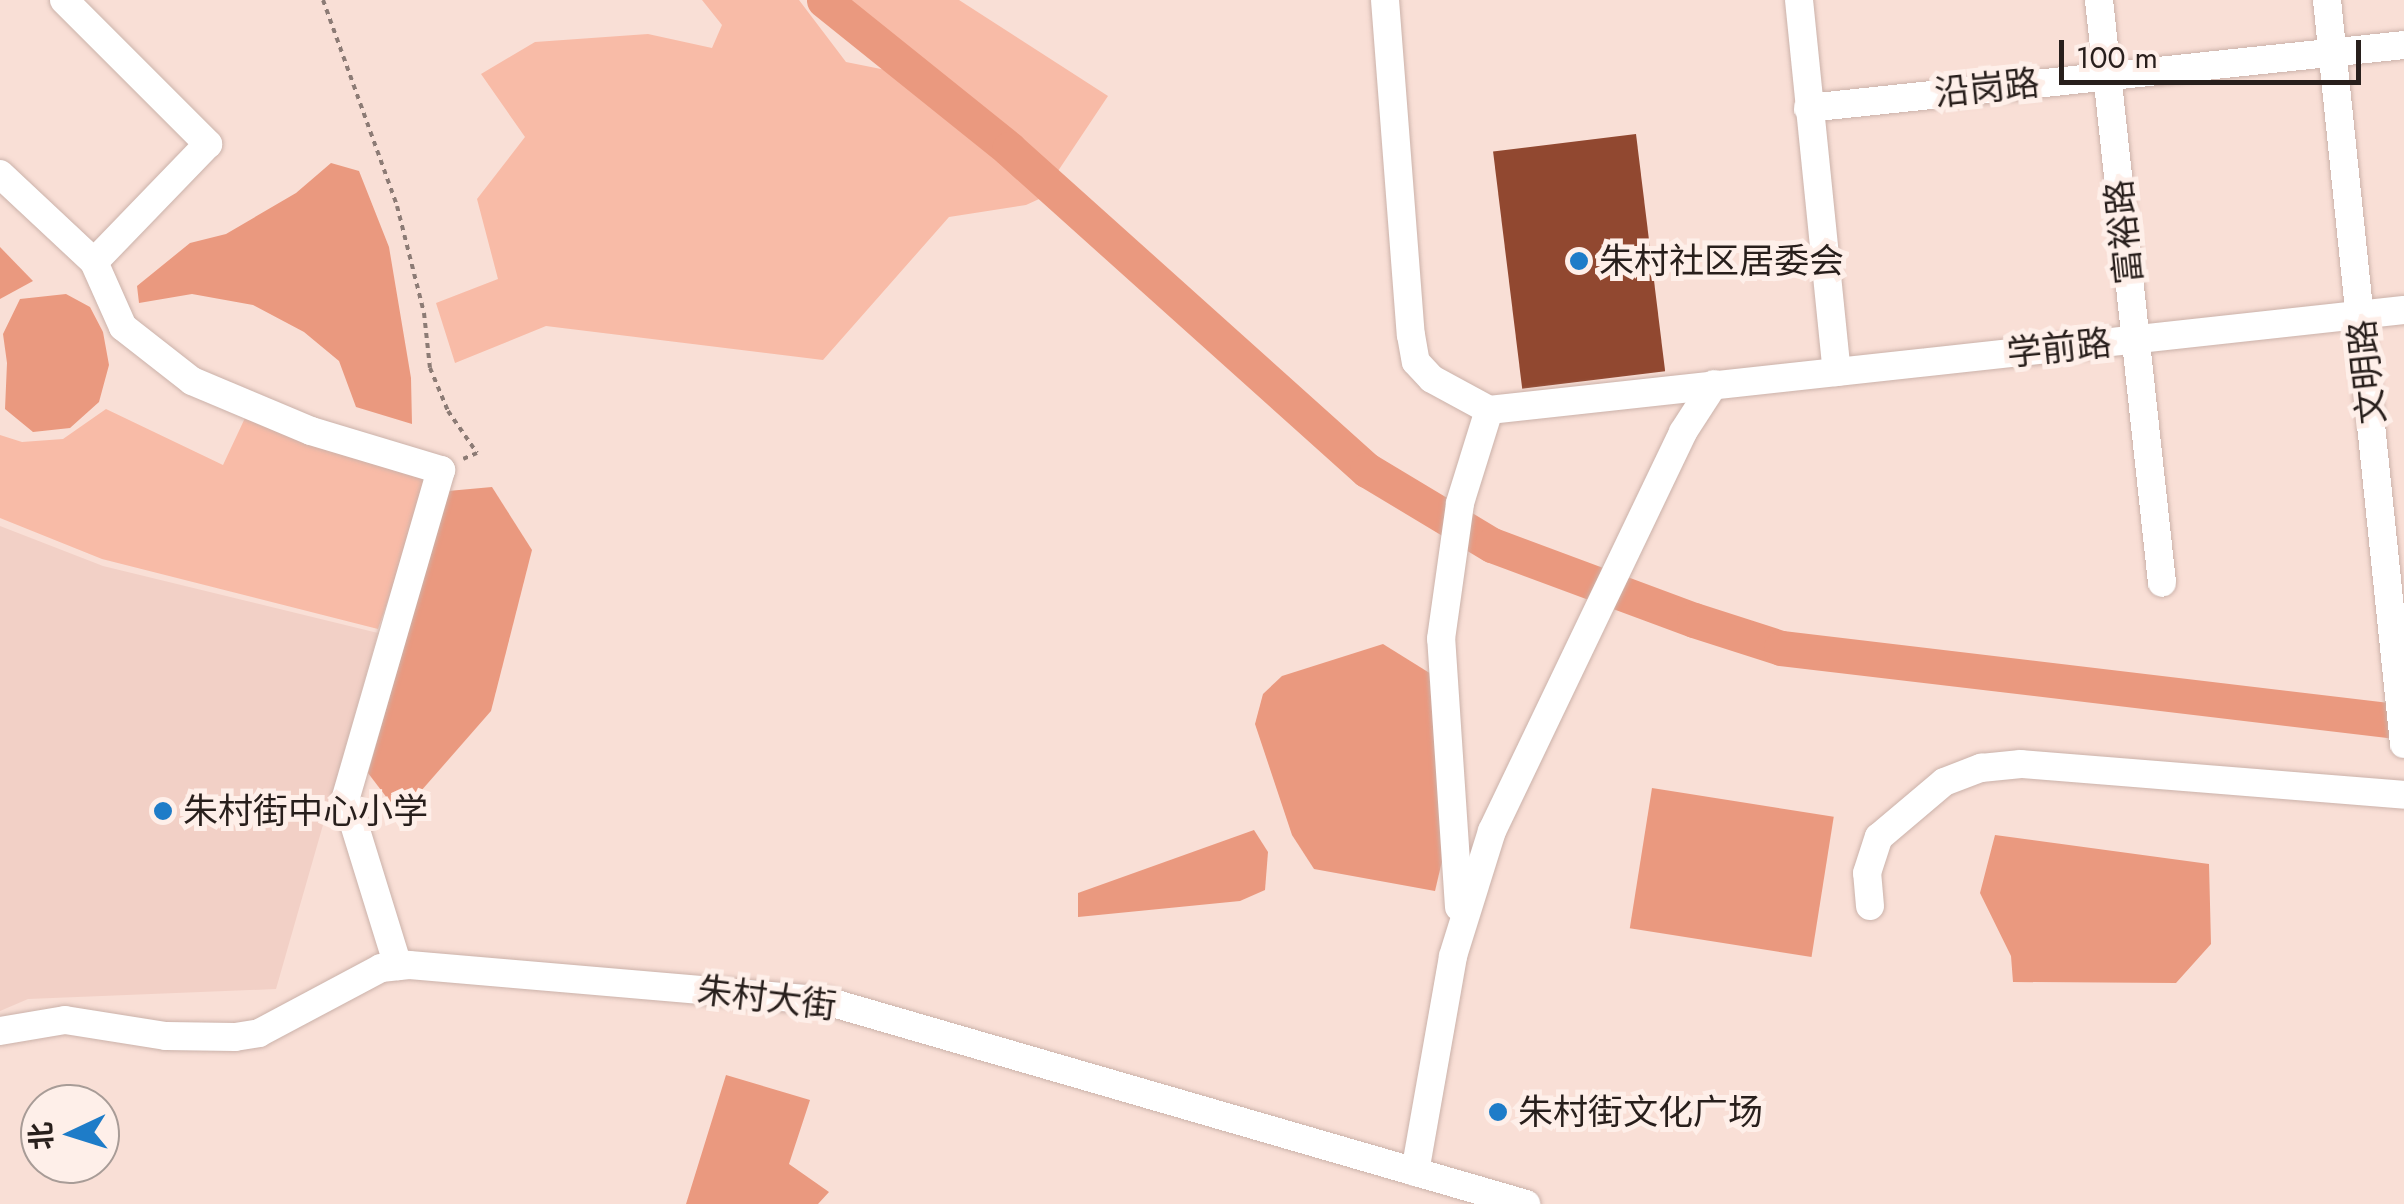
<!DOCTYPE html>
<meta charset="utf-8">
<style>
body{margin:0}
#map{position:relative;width:2404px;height:1204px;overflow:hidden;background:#f9dfd6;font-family:Jost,"Noto Sans SC",sans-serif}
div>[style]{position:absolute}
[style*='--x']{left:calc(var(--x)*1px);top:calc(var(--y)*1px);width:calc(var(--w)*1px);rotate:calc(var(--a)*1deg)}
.built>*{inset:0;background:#f2d0c6}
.green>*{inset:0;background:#f8bba7}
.water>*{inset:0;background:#ea997f;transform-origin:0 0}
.river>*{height:35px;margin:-17.5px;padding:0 17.5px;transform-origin:17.5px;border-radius:17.5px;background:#ea997f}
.building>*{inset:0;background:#914830;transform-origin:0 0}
.path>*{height:4px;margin-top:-2px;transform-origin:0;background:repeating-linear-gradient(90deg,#8c7b75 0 5px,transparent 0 10px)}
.roads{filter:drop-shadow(0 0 2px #cbb2aa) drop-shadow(0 0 2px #cbb2aa)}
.minor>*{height:28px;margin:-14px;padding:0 14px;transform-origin:14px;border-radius:14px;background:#fff}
.dots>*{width:28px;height:28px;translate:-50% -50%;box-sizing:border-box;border:5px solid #feefe9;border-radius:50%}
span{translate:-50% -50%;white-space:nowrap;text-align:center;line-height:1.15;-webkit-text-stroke:10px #feefe9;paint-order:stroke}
.street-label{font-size:35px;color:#281f1c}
.poi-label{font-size:35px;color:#281f1c}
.left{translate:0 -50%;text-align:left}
.north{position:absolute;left:20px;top:1084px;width:100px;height:100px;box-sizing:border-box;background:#feefe9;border:2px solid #a89c97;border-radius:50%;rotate:266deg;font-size:28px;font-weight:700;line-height:40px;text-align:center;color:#281f1c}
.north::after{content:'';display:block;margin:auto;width:35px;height:45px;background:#1e7cc8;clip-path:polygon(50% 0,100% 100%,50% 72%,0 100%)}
.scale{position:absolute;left:2059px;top:40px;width:302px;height:45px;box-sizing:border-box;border:5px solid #281f1c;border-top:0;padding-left:12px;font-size:30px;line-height:35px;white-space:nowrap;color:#281f1c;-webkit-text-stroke:8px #feefe9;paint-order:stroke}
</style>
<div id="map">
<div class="built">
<div style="clip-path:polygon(0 526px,103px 566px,378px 633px,276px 989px,28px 999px,0 1011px)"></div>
</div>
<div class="green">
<div style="clip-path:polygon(702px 0,799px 0,846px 62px,896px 72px,1050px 194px,1026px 205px,949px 217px,823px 360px,546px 326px,455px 363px,436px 303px,498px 279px,477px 199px,525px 137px,481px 74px,535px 42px,648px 34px,712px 48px,722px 25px)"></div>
<div style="clip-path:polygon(835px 0,959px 0,1108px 96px,1054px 177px)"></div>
<div style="clip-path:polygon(106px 409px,223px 465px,245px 418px,372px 464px,407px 469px,422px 477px,426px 491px,378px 629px,102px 559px,0 518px,0 435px,22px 442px,63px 439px)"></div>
</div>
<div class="water">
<div style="clip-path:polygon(331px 163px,359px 171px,389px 247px,411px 378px,412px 424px,356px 407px,339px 361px,304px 332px,253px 305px,192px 294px,139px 303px,137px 286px,190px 243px,226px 234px,296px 193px)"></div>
<div style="clip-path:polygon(0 247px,33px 281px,0 299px)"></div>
<div style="clip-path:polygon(66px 294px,90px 307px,103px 332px,109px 365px,99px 402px,70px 428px,33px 432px,5px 409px,7px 363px,3px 334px,20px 299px)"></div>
<div style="clip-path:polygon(492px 487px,532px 550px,491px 711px,400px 815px,368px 773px,448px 491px)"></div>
<div style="clip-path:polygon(1383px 644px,1436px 677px,1443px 857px,1435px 891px,1314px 869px,1292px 835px,1255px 724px,1263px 694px,1282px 676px)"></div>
<div style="left:1652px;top:788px;width:184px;height:142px;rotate:9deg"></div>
<div style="clip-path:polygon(1254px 830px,1268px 852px,1265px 890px,1240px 901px,1078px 917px,1078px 893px)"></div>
<div style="clip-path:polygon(1995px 835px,2209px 864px,2211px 944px,2176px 983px,2013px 982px,2011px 956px,1980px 893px)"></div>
<div style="clip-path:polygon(726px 1075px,810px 1100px,789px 1164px,829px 1192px,818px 1204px,686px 1204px)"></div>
</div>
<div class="river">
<div style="--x:824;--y:0;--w:238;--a:38.8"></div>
<div style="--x:1009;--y:149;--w:481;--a:41.9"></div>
<div style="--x:1367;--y:470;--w:146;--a:31"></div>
<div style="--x:1492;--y:545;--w:215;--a:20.4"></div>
<div style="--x:1694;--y:620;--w:91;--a:17.8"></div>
<div style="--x:1781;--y:648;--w:627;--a:6.77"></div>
</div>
<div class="building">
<div style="left:1636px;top:134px;width:239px;height:144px;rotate:83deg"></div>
</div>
<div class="path">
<div style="--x:323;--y:0;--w:219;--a:70.2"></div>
<div style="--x:397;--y:206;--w:110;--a:75.8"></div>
<div style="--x:424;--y:313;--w:55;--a:83.8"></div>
<div style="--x:430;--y:368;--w:47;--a:67.3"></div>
<div style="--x:448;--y:411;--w:51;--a:55.4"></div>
<div style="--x:477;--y:453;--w:15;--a:157"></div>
</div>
<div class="roads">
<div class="minor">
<div style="--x:64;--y:0;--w:204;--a:45"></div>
<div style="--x:208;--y:144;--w:164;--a:134"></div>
<div style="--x:1385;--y:0;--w:336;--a:85.6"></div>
<div style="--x:1411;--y:335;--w:27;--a:80"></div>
<div style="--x:1416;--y:362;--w:23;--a:47"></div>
<div style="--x:1432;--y:379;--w:65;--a:28.5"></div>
<div style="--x:1489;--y:410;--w:920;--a:-6.24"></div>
<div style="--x:1799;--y:0;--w:374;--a:84.2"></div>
<div style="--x:2099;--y:0;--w:586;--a:83.83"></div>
<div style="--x:2327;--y:0;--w:748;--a:84.09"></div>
<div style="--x:1808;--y:108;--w:599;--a:-6.03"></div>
<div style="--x:0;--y:174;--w:129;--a:43.1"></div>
<div style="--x:94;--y:262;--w:71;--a:66"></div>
<div style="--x:123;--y:327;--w:88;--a:38"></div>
<div style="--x:192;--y:381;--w:129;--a:22.8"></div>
<div style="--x:311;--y:431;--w:136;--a:16.7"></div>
<div style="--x:441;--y:470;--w:341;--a:106.2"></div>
<div style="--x:346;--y:798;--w:176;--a:72.8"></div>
<div style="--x:1870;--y:906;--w:33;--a:-95"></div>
<div style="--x:1867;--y:873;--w:38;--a:-72"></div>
<div style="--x:1879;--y:837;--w:85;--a:-40.2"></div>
<div style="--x:1944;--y:782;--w:40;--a:-21"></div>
<div style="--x:1981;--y:768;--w:40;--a:-5.7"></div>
<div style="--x:2021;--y:764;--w:384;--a:4.6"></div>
<div style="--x:1459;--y:907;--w:269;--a:-93.8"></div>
<div style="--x:1441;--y:639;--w:137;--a:-82"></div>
<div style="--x:1460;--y:503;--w:97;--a:-72.7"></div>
<div style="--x:0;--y:1031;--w:66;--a:-9.6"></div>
<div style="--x:65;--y:1020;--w:102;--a:9"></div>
<div style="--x:166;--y:1036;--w:69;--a:0.8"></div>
<div style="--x:235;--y:1037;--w:24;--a:-9"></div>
<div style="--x:259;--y:1033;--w:138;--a:-28"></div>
<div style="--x:381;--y:968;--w:28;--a:-6"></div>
<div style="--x:409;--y:965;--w:419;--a:4.9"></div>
<div style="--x:826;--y:1001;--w:729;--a:16.17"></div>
<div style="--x:1415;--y:1172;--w:219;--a:-80"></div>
<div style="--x:1453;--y:956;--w:131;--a:-72.7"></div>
<div style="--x:1492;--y:831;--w:442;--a:-64.4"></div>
<div style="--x:1683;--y:432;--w:57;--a:-57.1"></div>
</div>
</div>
<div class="dots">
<div style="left:1579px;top:261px;background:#1e7cc8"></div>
<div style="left:163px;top:811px;background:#1e7cc8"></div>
<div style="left:1498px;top:1112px;background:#1e7cc8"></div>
</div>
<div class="street-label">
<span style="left:1987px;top:88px;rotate:-6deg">沿岗路</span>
<span style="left:2124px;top:232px;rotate:-96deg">富裕路</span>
<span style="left:2059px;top:348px;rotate:-6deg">学前路</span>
<span style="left:2367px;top:372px;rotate:-96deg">文明路</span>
<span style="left:767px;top:998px;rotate:7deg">朱村大街</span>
</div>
<div class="poi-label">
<span class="left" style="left:1599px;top:261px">朱村社区居委会</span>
<span class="left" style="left:183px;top:811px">朱村街中心小学</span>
<span class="left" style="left:1518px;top:1112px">朱村街文化广场</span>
</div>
<div class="north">北</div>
<div class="scale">100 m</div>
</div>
